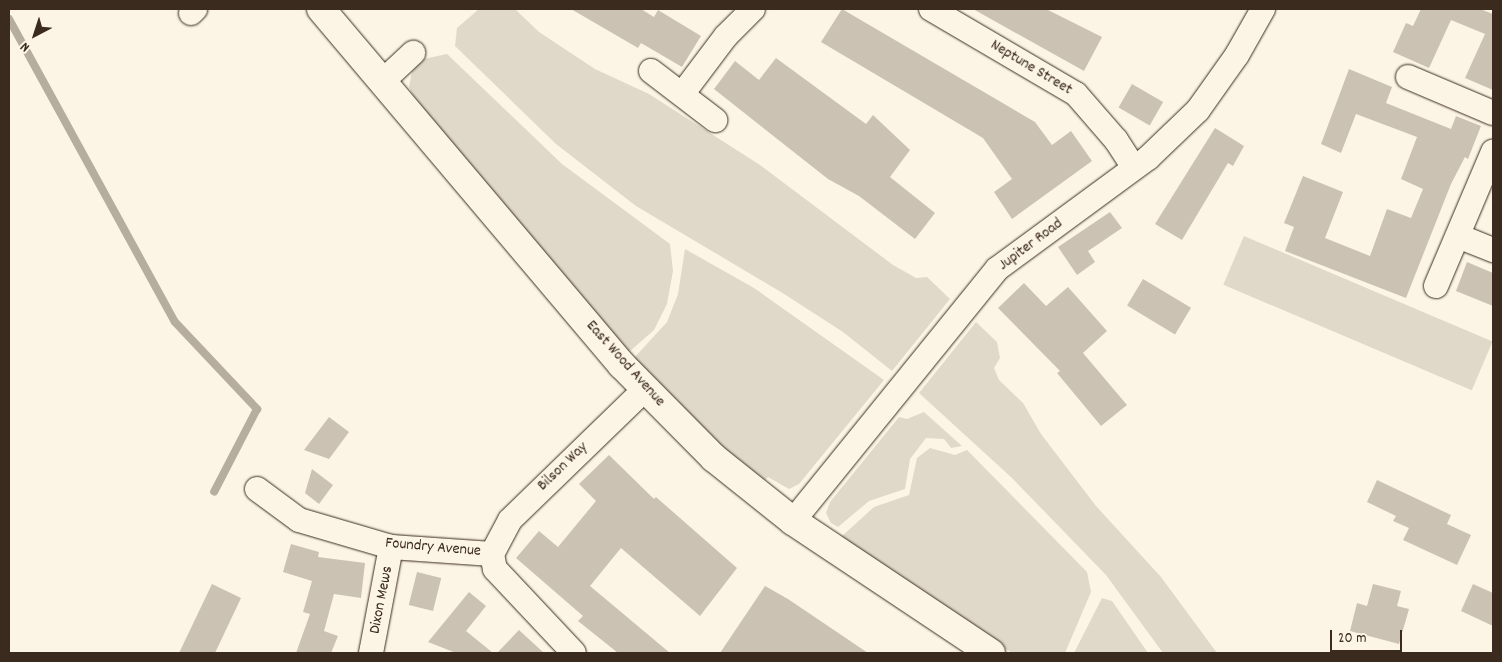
<!DOCTYPE html>
<style>
body{margin:0}
#map{position:relative;width:1502px;height:662px;overflow:hidden;background:#fcf5e5;font-family:Dekko,sans-serif}
div>[style]{position:absolute}
[style*='--x']{left:calc(var(--x)*1px);top:calc(var(--y)*1px);width:calc(var(--w)*1px);rotate:calc(var(--a)*1deg)}
.green>*{inset:0;background:#e0d8c8;transform-origin:0 0}
.stream>*{height:8px;margin:-4px;padding:0 4px;transform-origin:4px;border-radius:4px;background:#b7ad9e}
.building>*{inset:0;background:#ccc2b3;transform-origin:0 0}
.roads{filter:drop-shadow(0 0 1px #3b2a1e) drop-shadow(0 0 1px #3b2a1e)}
.street>*{height:24px;margin:-12px;padding:0 12px;transform-origin:12px;border-radius:12px;background:#fcf5e5}
.secondary>*{height:28px;margin:-14px;padding:0 14px;transform-origin:14px;border-radius:14px;background:#fcf5e5}
span{translate:-50% -50%;white-space:nowrap;text-align:center;line-height:1.15;-webkit-text-stroke:4px #fcf5e5;paint-order:stroke}
.street-label{font-size:16px;color:#3b2a1e}
.frame{position:absolute;inset:0;border:10px solid #3b2a1e;pointer-events:none}
.north{position:absolute;left:10px;top:10px;width:50px;height:50px;-webkit-text-stroke:4px #fcf5e5;paint-order:stroke;rotate:220deg;font-size:14px;font-weight:700;line-height:20px;text-align:center;color:#3b2a1e}
.north::after{content:'';display:block;margin:auto;width:18px;height:22px;background:#3b2a1e;clip-path:polygon(50% 0,100% 100%,50% 72%,0 100%)}
.scale{position:absolute;left:1330px;top:630px;width:72px;height:22px;box-sizing:border-box;border:2px solid #3b2a1e;border-top:0;padding-left:6px;font-size:15px;line-height:18px;white-space:nowrap;color:#3b2a1e;-webkit-text-stroke:4px #fcf5e5;paint-order:stroke}
</style>
<div id="map">
<div class="green">
<div style="clip-path:polygon(479px 9px,515px 9px,539px 32px,595px 69px,649px 94px,760px 165px,893px 265px,916px 278px,927px 277px,950px 299px,892px 371px,843px 332px,781px 292px,636px 206px,556px 144px,455px 46px,457px 28px)"></div>
<div style="clip-path:polygon(447px 54px,562px 164px,670px 244px,673px 271px,667px 304px,654px 330px,629px 352px,414px 97px,409px 87px,412px 71px,419px 60px)"></div>
<div style="left:1244px;top:236px;width:270px;height:53px;rotate:23deg"></div>
<div style="clip-path:polygon(685px 249px,754px 288px,884px 380px,799px 484px,789px 489px,768px 477px,763px 482px,710px 437px,634px 358px,667px 322px,678px 294px)"></div>
<div style="clip-path:polygon(976px 322px,997px 342px,1000px 358px,994px 368px,999px 380px,1023px 403px,1041px 434px,1096px 506px,1161px 577px,1217px 653px,1163px 653px,1106px 575px,1012px 478px,919px 393px)"></div>
<div style="clip-path:polygon(924px 412px,962px 446px,951px 448px,944px 439px,926px 438px,910px 459px,905px 489px,869px 501px,838px 527px,831px 523px,826px 513px,830px 502px,899px 417px,907px 419px)"></div>
<div style="clip-path:polygon(930px 448px,955px 455px,967px 450px,1087px 572px,1091px 592px,1065px 653px,1012px 653px,841px 537px,874px 507px,909px 495px,917px 458px)"></div>
<div style="clip-path:polygon(1102px 598px,1112px 601px,1148px 653px,1074px 653px)"></div>
</div>
<div class="stream">
<div style="--x:9;--y:19;--w:345;--a:61.3"></div>
<div style="--x:175;--y:322;--w:120;--a:46.7"></div>
<div style="--x:257;--y:409;--w:93;--a:117.4"></div>
</div>
<div class="building">
<div style="clip-path:polygon(571px 9px,641px 9px,654px 17px,658px 10px,701px 36px,682px 67px,641px 43px,638px 48px)"></div>
<div style="clip-path:polygon(842px 9px,1035px 122px,1052px 145px,1071px 131px,1092px 161px,1012px 219px,994px 192px,1012px 179px,983px 138px,821px 42px)"></div>
<div style="clip-path:polygon(973px 9px,1046px 9px,1102px 37px,1084px 71px)"></div>
<div style="clip-path:polygon(1421px 9px,1480px 9px,1493px 14px,1493px 90px,1465px 78px,1485px 34px,1451px 20px,1429px 68px,1393px 52px,1406px 23px,1413px 26px)"></div>
<div style="clip-path:polygon(776px 58px,866px 124px,873px 115px,910px 150px,890px 177px,935px 213px,915px 239px,859px 196px,828px 179px,714px 89px,735px 61px,759px 80px)"></div>
<div style="clip-path:polygon(1349px 69px,1392px 87px,1386px 103px,1451px 129px,1456px 116px,1481px 126px,1468px 159px,1465px 157px,1451px 184px,1406px 298px,1285px 251px,1294px 227px,1284px 223px,1303px 176px,1343px 192px,1325px 238px,1370px 256px,1387px 209px,1411px 218px,1423px 189px,1401px 179px,1417px 137px,1356px 114px,1341px 153px,1321px 144px)"></div>
<div style="left:1132px;top:84px;width:36px;height:27px;rotate:30deg"></div>
<div style="clip-path:polygon(1215px 128px,1244px 146px,1233px 166px,1228px 163px,1182px 240px,1155px 224px)"></div>
<div style="clip-path:polygon(1110px 212px,1122px 228px,1088px 251px,1095px 262px,1077px 275px,1058px 247px)"></div>
<div style="clip-path:polygon(1467px 262px,1493px 273px,1493px 306px,1456px 291px)"></div>
<div style="left:1143px;top:279px;width:56px;height:31px;rotate:31deg"></div>
<div style="clip-path:polygon(1024px 283px,1046px 306px,1068px 287px,1107px 331px,1083px 353px,1127px 405px,1101px 426px,1057px 373px,1060px 371px,998px 308px)"></div>
<div style="clip-path:polygon(329px 417px,349px 432px,329px 459px,304px 450px)"></div>
<div style="clip-path:polygon(609px 455px,654px 499px,656px 497px,737px 568px,700px 616px,621px 548px,590px 586px,670px 653px,618px 653px,578px 621px,583px 616px,516px 558px,539px 531px,558px 547px,596px 501px,579px 484px)"></div>
<div style="clip-path:polygon(312px 469px,333px 485px,319px 504px,305px 493px)"></div>
<div style="clip-path:polygon(1377px 480px,1451px 515px,1447px 524px,1471px 535px,1457px 565px,1403px 540px,1409px 528px,1393px 521px,1396px 516px,1367px 502px)"></div>
<div style="clip-path:polygon(291px 544px,319px 552px,318px 557px,365px 563px,361px 598px,334px 594px,324px 631px,338px 636px,331px 653px,296px 653px,310px 614px,303px 612px,312px 581px,283px 572px)"></div>
<div style="left:417px;top:572px;width:25px;height:34px;rotate:14deg"></div>
<div style="clip-path:polygon(212px 584px,241px 598px,215px 653px,179px 653px)"></div>
<div style="clip-path:polygon(1373px 584px,1401px 591px,1397px 606px,1409px 609px,1399px 644px,1350px 631px,1357px 603px,1367px 606px)"></div>
<div style="clip-path:polygon(1473px 584px,1493px 593px,1493px 626px,1461px 611px)"></div>
<div style="clip-path:polygon(765px 586px,788px 599px,868px 653px,720px 653px)"></div>
<div style="clip-path:polygon(469px 592px,486px 606px,466px 631px,493px 653px,456px 653px,428px 642px)"></div>
<div style="clip-path:polygon(519px 630px,544px 653px,497px 653px)"></div>
</div>
<div class="roads">
<div class="street">
<div style="--x:931;--y:9;--w:168;--a:30.4"></div>
<div style="--x:1076;--y:94;--w:61;--a:49"></div>
<div style="--x:1116;--y:140;--w:33;--a:57"></div>
<div style="--x:191;--y:13;--w:6;--a:-45"></div>
<div style="--x:651;--y:71;--w:81;--a:37.4"></div>
<div style="--x:1408;--y:77;--w:92;--a:23"></div>
<div style="--x:384;--y:80;--w:40;--a:-43"></div>
<div style="--x:683;--y:93;--w:71;--a:-53"></div>
<div style="--x:726;--y:36;--w:38;--a:-45"></div>
<div style="--x:1458;--y:236;--w:38;--a:22"></div>
<div style="--x:1436;--y:286;--w:146;--a:-67"></div>
<div style="--x:257;--y:489;--w:52;--a:36.4"></div>
<div style="--x:299;--y:520;--w:96;--a:16.4"></div>
<div style="--x:391;--y:547;--w:101;--a:4"></div>
<div style="--x:793;--y:521;--w:324;--a:-51"></div>
<div style="--x:997;--y:269;--w:187;--a:-36.3"></div>
<div style="--x:1148;--y:158;--w:69;--a:-43.8"></div>
<div style="--x:1198;--y:110;--w:67;--a:-54.7"></div>
<div style="--x:1237;--y:55;--w:53;--a:-60.5"></div>
<div style="--x:492;--y:554;--w:38;--a:-62"></div>
<div style="--x:510;--y:520;--w:188;--a:-44.1"></div>
<div style="--x:492;--y:554;--w:15;--a:79"></div>
<div style="--x:495;--y:569;--w:115;--a:46.8"></div>
<div style="--x:371;--y:653;--w:108;--a:-79.3"></div>
</div>
<div class="secondary">
<div style="--x:321;--y:9;--w:466;--a:49.8"></div>
<div style="--x:622;--y:365;--w:131;--a:45.3"></div>
<div style="--x:714;--y:458;--w:101;--a:38.6"></div>
<div style="--x:793;--y:521;--w:238;--a:33.7"></div>
</div>
</div>
<div class="street-label">
<span style="left:1031px;top:68px;rotate:31deg">Neptune Street</span>
<span style="left:1031px;top:245px;rotate:-37deg">Jupiter Road</span>
<span style="left:625px;top:364px;rotate:48deg">East Wood Avenue</span>
<span style="left:563px;top:467px;rotate:-44deg">Bilson Way</span>
<span style="left:433px;top:548px;rotate:5deg">Foundry Avenue</span>
<span style="left:382px;top:600px;rotate:-79deg">Dixon Mews</span>
</div>
<div class="frame"></div>
<div class="north">N</div>
<div class="scale">20 m</div>
</div>
